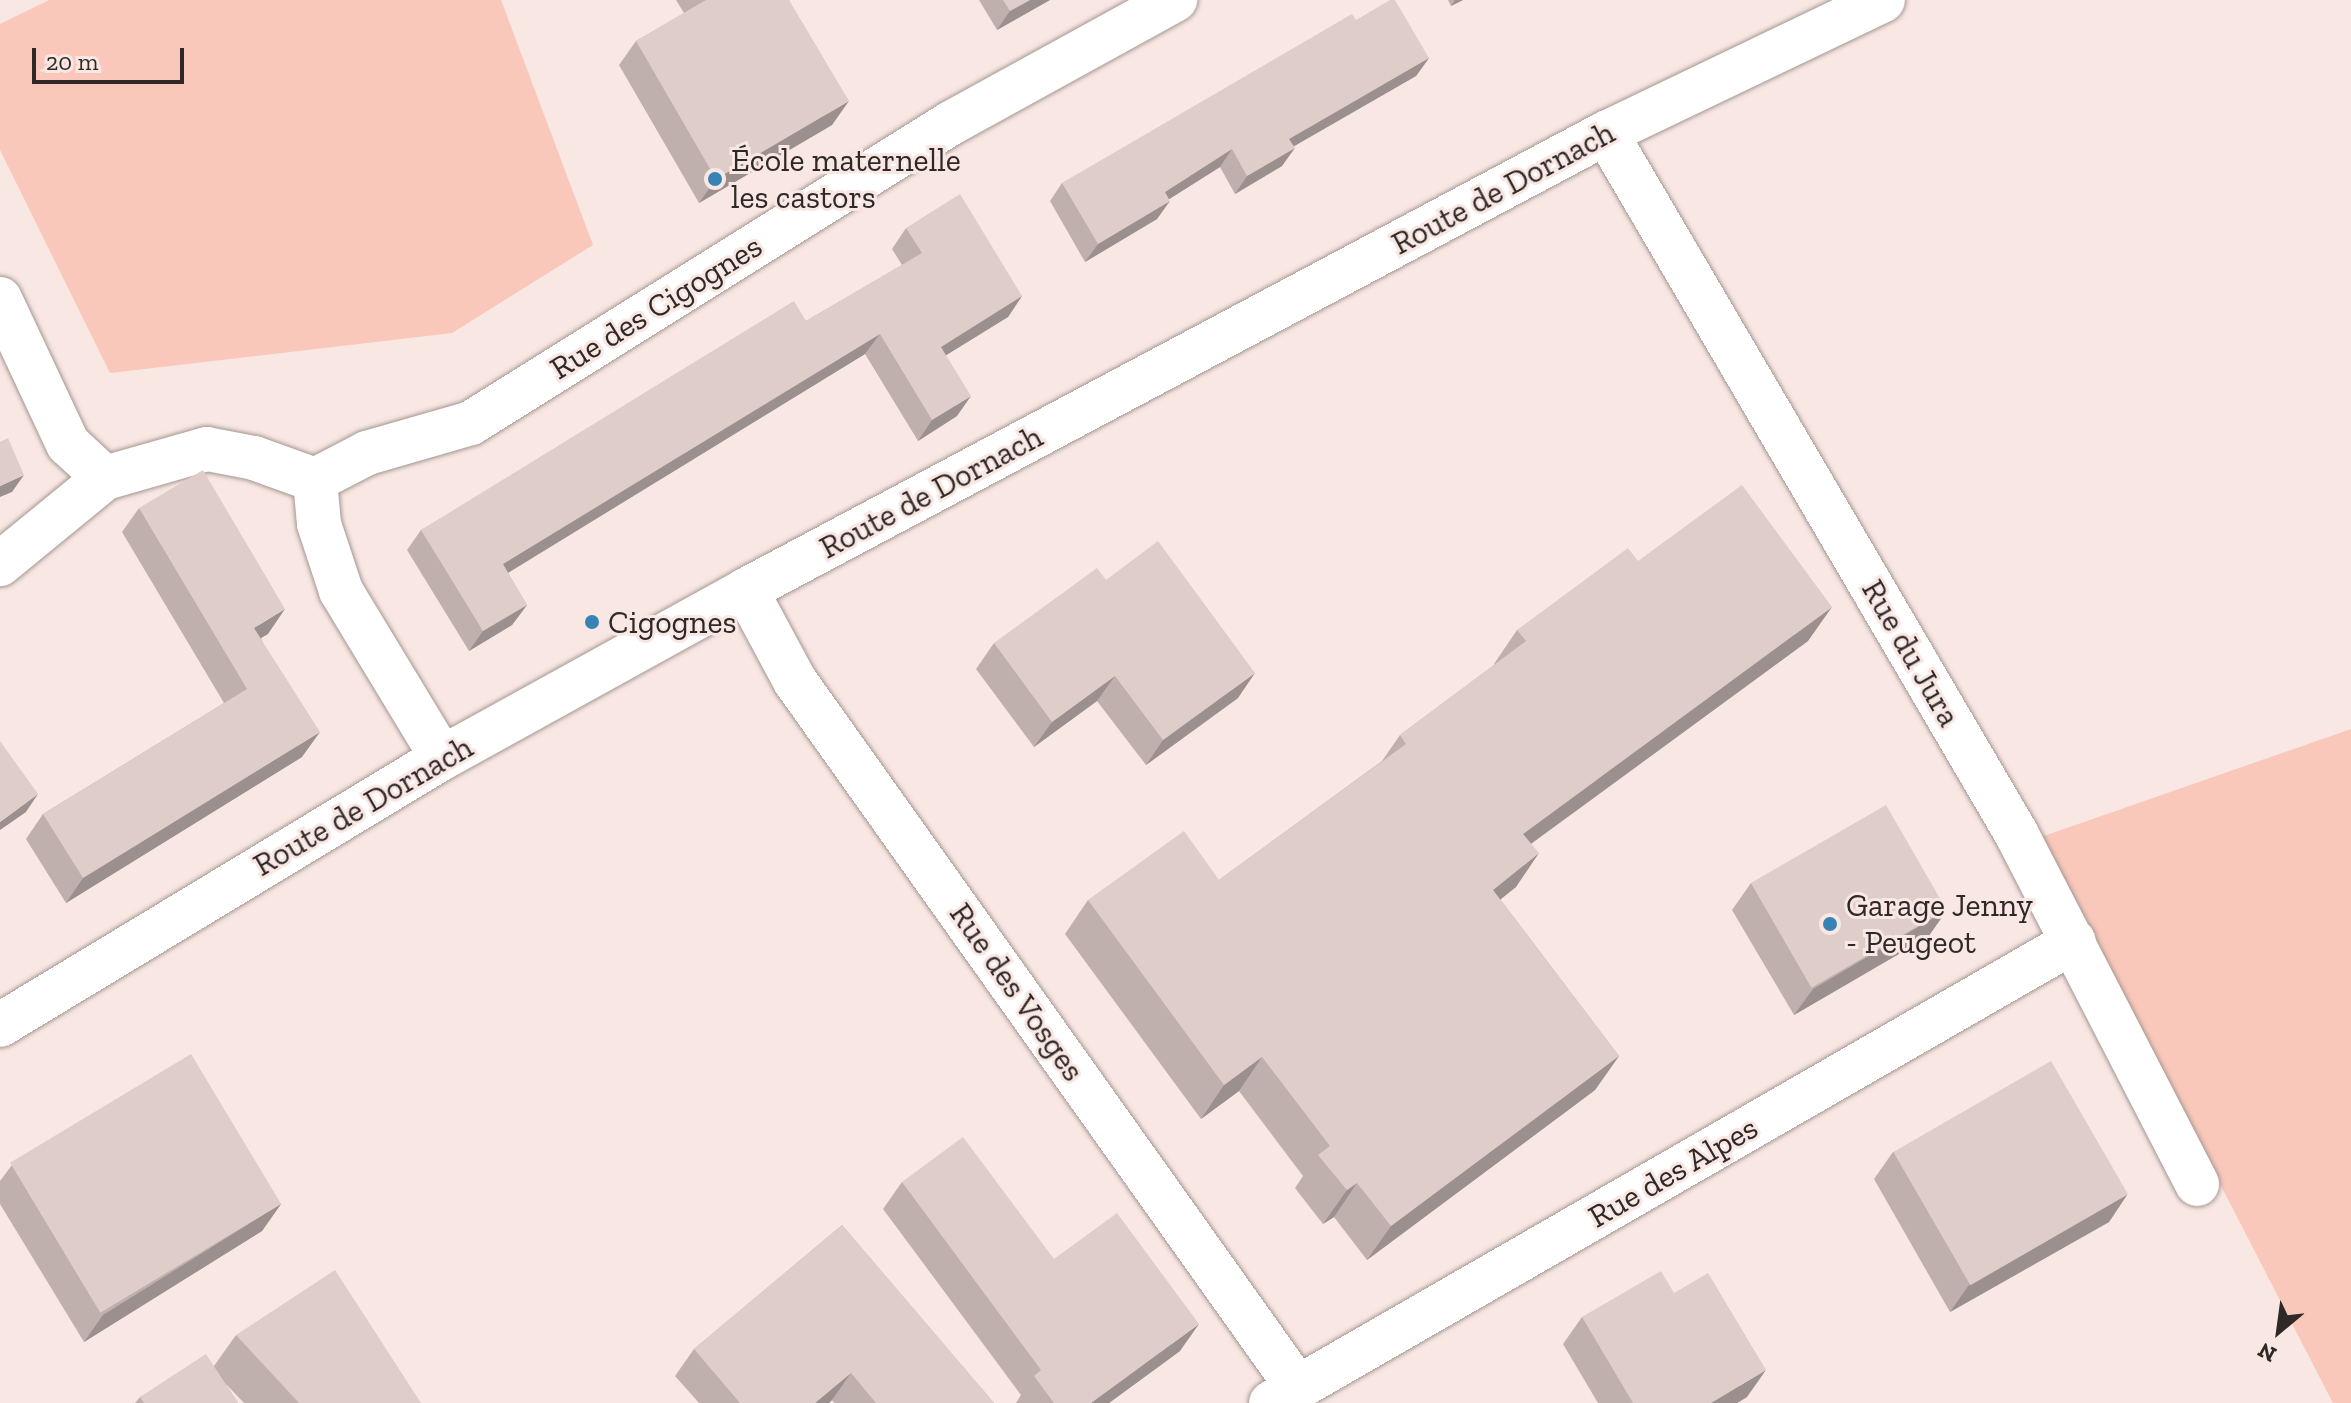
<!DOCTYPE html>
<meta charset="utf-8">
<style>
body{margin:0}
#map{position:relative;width:2351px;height:1403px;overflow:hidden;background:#f8e7e3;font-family:"Zilla Slab",serif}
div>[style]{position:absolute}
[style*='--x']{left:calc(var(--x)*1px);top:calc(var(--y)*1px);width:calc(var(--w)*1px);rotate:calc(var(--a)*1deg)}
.green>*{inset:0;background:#f9c8ba}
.roads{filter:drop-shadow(0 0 2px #a59691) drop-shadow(0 0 2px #a59691)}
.minor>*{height:44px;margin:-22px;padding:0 22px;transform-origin:22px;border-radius:22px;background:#fff}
.major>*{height:44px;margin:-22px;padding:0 22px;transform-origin:22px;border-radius:22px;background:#fff}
.wall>*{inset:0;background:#bfb0ad}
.shaded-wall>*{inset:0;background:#9b908d}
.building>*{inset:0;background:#decdc9;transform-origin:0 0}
.dots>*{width:22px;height:22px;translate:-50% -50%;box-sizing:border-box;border:4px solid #f8e7e3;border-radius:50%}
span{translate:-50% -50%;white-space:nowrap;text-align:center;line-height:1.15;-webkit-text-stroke:6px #f8e7e3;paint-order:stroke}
.poi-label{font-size:32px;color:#2e2826}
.left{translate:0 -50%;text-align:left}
.street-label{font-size:32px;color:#2e2826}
.north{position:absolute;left:2239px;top:1291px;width:80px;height:80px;-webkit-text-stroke:6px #f8e7e3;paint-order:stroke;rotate:209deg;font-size:22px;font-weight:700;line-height:32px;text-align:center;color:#2e2826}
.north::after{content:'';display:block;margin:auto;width:28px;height:36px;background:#2e2826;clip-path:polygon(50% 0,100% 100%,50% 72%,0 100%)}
.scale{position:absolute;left:32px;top:48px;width:152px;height:36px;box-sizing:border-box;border:4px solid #2e2826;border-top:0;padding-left:10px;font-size:24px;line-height:28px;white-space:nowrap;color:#2e2826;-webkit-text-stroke:6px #f8e7e3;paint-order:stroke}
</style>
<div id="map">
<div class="green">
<div style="clip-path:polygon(49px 0,501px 0,593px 245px,452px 333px,110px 373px,0 150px,0 24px)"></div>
<div style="clip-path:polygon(2351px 729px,2351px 1403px,2333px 1403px,2041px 837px)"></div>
</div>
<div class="roads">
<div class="minor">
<div style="--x:1606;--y:133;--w:811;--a:59.64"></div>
<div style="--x:2016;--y:833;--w:395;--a:62.7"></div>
<div style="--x:0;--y:299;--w:160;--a:64.9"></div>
<div style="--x:68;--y:444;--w:50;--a:42.6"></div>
<div style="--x:105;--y:478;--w:136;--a:140.7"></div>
<div style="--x:105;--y:478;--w:106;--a:-15.9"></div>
<div style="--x:207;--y:449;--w:48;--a:10.8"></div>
<div style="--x:254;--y:458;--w:65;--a:19.8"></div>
<div style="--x:315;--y:480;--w:59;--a:-27.4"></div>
<div style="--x:367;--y:453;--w:108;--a:-16.1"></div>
<div style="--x:471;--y:423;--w:566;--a:-32.01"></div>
<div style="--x:951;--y:123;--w:256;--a:-28.8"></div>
<div style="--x:315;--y:480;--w:44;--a:84.8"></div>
<div style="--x:319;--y:524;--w:71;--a:71.8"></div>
<div style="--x:341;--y:591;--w:195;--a:58.8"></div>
<div style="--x:746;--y:590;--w:103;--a:61.7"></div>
<div style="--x:795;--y:681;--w:868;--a:54.57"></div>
<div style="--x:1271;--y:1403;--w:926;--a:-29.91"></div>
</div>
<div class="major">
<div style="--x:0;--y:1025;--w:516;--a:-31.14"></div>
<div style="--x:442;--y:758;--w:347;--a:-28.9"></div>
<div style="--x:746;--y:590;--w:974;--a:-27.99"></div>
<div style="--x:1606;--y:133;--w:307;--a:-25.6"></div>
</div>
</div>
<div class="wall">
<div style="clip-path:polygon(676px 0,789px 0,832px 125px,699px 203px,619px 65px,636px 41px,684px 13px)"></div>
<div style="clip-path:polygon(979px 0,1050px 0,997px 30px)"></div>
<div style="clip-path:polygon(1448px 0,1463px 0,1451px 6px)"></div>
<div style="clip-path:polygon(1356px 20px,1429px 58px,1416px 76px,1294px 146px,1282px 166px,1235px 194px,1220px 167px,1169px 199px,1157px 219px,1085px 262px,1050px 201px,1062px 183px)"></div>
<div style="clip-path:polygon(906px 228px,1022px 296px,1008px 317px,946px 355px,957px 416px,918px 441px,865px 354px,508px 573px,527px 605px,512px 625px,469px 651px,407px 550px,421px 530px,806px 321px,902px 265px,892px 249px)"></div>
<div style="clip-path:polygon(139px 508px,268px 634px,261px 638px,302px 757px,66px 903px,26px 839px,43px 814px,224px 703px,122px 532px)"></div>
<div style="clip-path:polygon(1638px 561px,1808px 641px,1531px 844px,1516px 887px,1500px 899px,1619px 1056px,1595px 1090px,1367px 1260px,1334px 1217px,1323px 1224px,1295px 1188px,1303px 1176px,1239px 1091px,1201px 1119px,1065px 934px,1088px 900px,1219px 880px,1382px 761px,1400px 735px,1494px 665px,1494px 664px,1517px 630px)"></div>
<div style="clip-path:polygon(1106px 580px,1238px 698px,1146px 765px,1097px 701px,1034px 747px,976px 669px,994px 643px)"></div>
<div style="clip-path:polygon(1751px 883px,1947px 910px,1928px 937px,1794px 1015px,1732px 910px)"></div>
<div style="clip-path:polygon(1893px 1152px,2127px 1195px,2109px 1222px,1950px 1312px,1874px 1179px)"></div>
<div style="clip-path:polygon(12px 1165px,281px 1204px,262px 1231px,84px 1342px,0 1204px,0 1181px)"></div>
<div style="clip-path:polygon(902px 1182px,1054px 1259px,1180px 1351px,1109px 1403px,1016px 1403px,1021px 1395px,883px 1209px)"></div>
<div style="clip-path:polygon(842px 1225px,994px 1403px,834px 1403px,832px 1400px,829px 1403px,699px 1403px,675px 1376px,694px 1349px)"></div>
<div style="clip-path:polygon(1674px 1293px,1747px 1397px,1737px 1403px,1598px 1403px,1563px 1344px,1582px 1317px)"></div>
<div style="clip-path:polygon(236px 1335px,421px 1403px,244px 1403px,225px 1383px,238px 1403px,135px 1403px,140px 1397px,214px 1366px)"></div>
</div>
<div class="shaded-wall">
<div style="clip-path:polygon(1030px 0,1050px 0,997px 30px,1010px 11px)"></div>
<div style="clip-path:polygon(1455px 0,1463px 0,1451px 6px)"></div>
<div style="clip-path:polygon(1429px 58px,1416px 76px,1277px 156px,1289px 139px)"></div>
<div style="clip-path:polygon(849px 101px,832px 125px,699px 203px,716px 179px)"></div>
<div style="clip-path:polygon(1295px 148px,1282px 166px,1235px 194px,1247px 176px)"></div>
<div style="clip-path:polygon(1232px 149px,1220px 167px,1152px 210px,1165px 192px)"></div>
<div style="clip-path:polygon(1170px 201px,1157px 219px,1085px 262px,1098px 244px)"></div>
<div style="clip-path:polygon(1022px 296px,1008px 317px,927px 367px,941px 347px)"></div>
<div style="clip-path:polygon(880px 334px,865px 354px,488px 585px,503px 564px)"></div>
<div style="clip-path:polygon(971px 396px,957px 416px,918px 441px,932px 420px)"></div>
<div style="clip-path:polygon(24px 475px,12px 492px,0 497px,0 486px)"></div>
<div style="clip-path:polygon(527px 605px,512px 625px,469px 651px,483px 631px)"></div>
<div style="clip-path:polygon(1832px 607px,1808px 641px,1499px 867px,1523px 834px)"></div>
<div style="clip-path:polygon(285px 609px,268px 634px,237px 652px,254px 628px)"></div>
<div style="clip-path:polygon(1255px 673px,1238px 698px,1146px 765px,1163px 740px)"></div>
<div style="clip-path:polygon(1115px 676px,1097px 701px,1034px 747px,1052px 722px)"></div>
<div style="clip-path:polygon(320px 732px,302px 757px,66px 903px,83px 878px)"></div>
<div style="clip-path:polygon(38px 794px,26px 812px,0 830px,0 822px)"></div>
<div style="clip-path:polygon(1539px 853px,1516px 887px,1470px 924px,1493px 890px)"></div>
<div style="clip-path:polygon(1947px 910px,1928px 937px,1794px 1015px,1813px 989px)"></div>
<div style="clip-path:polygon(1619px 1056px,1595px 1090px,1367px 1260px,1391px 1226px)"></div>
<div style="clip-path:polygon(1262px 1057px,1239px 1091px,1201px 1119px,1224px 1085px)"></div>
<div style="clip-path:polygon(1357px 1183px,1334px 1217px,1323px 1224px,1347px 1190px)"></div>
<div style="clip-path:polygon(2127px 1195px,2109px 1222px,1950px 1312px,1969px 1285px)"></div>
<div style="clip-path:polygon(281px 1204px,262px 1231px,84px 1342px,103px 1315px)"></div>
<div style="clip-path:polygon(1199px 1324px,1180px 1351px,1109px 1403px,1091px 1403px)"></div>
<div style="clip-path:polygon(1766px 1370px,1747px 1397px,1737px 1403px,1711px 1403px)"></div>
<div style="clip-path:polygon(851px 1373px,832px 1400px,829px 1403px,815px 1403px)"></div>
</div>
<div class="building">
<div style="clip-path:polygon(706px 0,789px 0,849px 101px,716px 179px,636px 41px)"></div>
<div style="clip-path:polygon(1003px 0,1030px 0,1010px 11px)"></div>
<div style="clip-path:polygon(1390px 0,1395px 0,1429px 58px,1289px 139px,1295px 148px,1247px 176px,1232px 149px,1165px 192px,1170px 201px,1098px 244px,1062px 183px,1352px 14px,1356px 20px)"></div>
<div style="clip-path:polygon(960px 194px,1022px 296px,941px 347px,971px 396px,932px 420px,880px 334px,503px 564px,527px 605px,483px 631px,421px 530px,794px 301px,806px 321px,922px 253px,906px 228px)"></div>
<div style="clip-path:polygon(8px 438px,24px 475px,0 486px,0 442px)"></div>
<div style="clip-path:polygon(203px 470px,285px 609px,254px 628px,320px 732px,83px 878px,43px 814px,247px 689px,139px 508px)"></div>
<div style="clip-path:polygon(1742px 485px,1832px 607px,1523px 834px,1539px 853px,1493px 890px,1619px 1056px,1391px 1226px,1357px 1183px,1347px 1190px,1318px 1155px,1330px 1146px,1262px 1057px,1224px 1085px,1088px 900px,1184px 831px,1219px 880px,1406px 744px,1400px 735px,1526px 641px,1517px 630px,1628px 548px,1638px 561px)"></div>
<div style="clip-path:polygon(1158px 541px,1255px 673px,1163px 740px,1115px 676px,1052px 722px,994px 643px,1097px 568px,1106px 580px)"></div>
<div style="clip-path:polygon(0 741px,38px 794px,0 822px)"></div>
<div style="left:1886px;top:805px;width:121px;height:156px;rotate:60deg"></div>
<div style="left:191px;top:1054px;width:175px;height:211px;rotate:59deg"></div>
<div style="left:2051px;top:1061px;width:154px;height:182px;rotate:60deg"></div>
<div style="clip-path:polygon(963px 1137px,1054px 1259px,1117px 1213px,1199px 1324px,1091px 1403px,1054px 1403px,1034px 1376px,1041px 1370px,902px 1182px)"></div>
<div style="clip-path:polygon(842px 1225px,994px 1403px,876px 1403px,851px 1373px,815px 1403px,740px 1403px,694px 1349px)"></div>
<div style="clip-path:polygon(335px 1270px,421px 1403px,299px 1403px,236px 1335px)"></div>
<div style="clip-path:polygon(1661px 1271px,1674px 1293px,1708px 1273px,1766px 1370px,1711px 1403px,1633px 1403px,1582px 1317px)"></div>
<div style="clip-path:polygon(206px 1354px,238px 1403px,144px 1403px,140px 1397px)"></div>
</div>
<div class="dots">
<div style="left:715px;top:179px;background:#3783b6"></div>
<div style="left:592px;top:622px;background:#3783b6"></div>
<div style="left:1830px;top:924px;background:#3783b6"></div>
</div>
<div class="poi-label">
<span class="left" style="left:731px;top:179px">École maternelle<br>les castors</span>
<span class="left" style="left:608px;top:622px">Cigognes</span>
<span class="left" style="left:1846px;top:924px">Garage Jenny<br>- Peugeot</span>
</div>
<div class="street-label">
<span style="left:1503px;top:188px;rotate:-28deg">Route de Dornach</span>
<span style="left:656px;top:307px;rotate:-32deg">Rue des Cigognes</span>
<span style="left:931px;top:492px;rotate:-28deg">Route de Dornach</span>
<span style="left:1911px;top:653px;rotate:60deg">Rue du Jura</span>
<span style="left:363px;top:806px;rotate:-30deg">Route de Dornach</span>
<span style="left:1017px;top:992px;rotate:55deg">Rue des Vosges</span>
<span style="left:1673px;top:1172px;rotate:-30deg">Rue des Alpes</span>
</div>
<div class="north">N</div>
<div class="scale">20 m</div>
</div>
